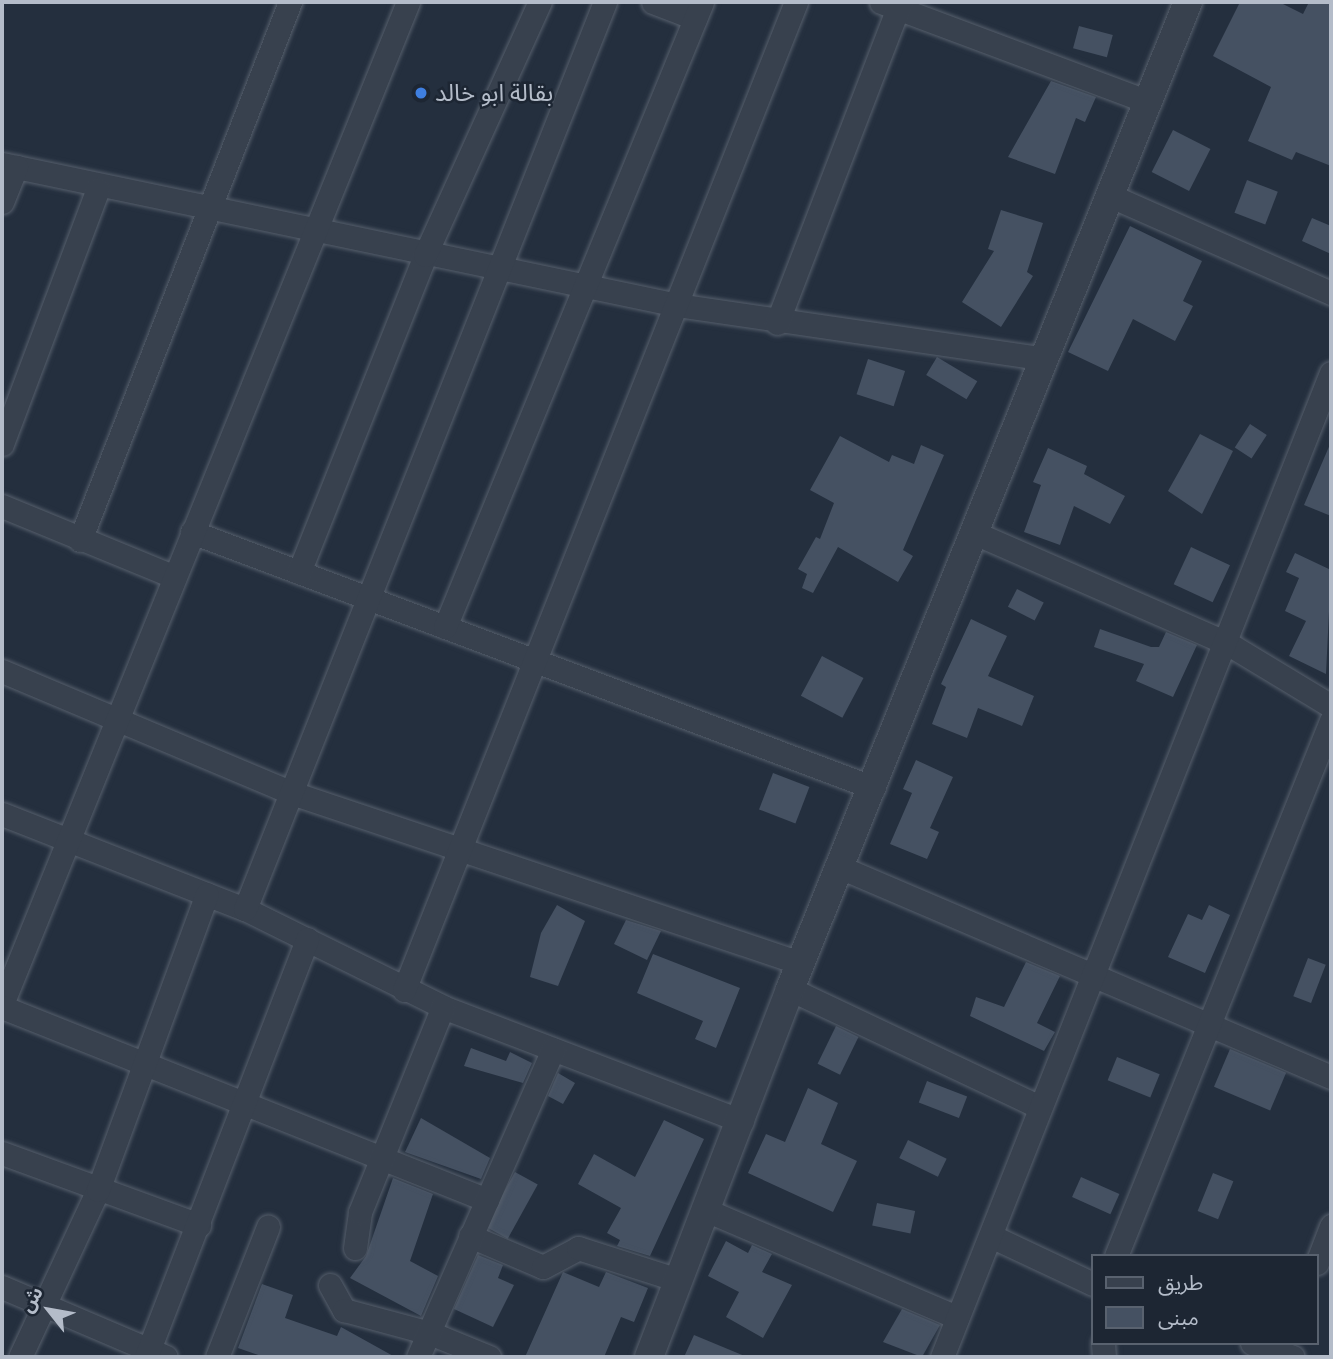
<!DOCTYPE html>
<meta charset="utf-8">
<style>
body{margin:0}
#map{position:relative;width:1333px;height:1359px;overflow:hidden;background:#242f3e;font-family:"IBM Plex Sans","Noto Sans Arabic",sans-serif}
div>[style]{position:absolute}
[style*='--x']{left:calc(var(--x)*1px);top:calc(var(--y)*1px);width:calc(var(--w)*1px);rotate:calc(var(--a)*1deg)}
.building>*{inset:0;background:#455162;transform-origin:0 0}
.roads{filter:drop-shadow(0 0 2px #565f6c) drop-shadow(0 0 2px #565f6c)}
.minor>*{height:23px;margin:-11.5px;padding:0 11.5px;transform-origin:11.5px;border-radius:11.5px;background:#38414e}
.tertiary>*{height:28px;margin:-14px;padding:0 14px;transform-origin:14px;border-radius:14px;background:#38414e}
.dots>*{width:19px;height:19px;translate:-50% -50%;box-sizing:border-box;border:4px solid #1d2633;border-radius:50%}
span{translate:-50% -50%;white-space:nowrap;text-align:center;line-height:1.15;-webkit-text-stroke:5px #1d2633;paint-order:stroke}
.poi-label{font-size:24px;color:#b4bcc9}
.left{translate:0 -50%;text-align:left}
.frame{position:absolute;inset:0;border:4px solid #b4bcc9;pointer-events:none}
.legend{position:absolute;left:1091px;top:1254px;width:228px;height:91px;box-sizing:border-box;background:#1d2633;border:2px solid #59626f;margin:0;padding:9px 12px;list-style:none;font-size:21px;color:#b4bcc9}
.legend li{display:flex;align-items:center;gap:14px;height:35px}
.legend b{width:35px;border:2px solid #59626f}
.north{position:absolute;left:14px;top:1275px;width:70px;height:70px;-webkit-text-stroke:5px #1d2633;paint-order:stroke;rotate:301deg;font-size:19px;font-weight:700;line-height:28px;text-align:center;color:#b4bcc9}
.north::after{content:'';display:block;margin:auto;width:24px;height:32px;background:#b4bcc9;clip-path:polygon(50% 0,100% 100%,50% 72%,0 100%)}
</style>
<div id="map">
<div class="building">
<div style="clip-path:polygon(1240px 2px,1279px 2px,1303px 14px,1309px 2px,1331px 2px,1331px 166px,1296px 152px,1292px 160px,1248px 141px,1271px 87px,1213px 56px)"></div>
<div style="left:1079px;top:26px;width:35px;height:23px;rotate:15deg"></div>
<div style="clip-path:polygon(1051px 81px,1096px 97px,1085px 122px,1076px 118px,1055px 174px,1008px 157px)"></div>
<div style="left:1173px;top:130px;width:42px;height:47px;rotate:27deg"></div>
<div style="left:1247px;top:180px;width:33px;height:35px;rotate:21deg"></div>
<div style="clip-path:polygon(1001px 210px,1043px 223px,1027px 272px,1033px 276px,1001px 327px,962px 302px,994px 251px,988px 249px)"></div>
<div style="clip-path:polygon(1312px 218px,1331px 226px,1331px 254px,1302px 241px)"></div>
<div style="clip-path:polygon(1130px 226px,1202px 261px,1183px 301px,1193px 306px,1175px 341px,1133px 319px,1108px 371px,1068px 352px)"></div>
<div style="left:937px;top:357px;width:47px;height:21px;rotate:31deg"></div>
<div style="left:868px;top:359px;width:39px;height:37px;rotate:18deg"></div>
<div style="left:1250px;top:424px;width:20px;height:28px;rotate:33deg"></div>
<div style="clip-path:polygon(1200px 434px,1233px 451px,1202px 514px,1168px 491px)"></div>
<div style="clip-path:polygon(840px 436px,889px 462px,892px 455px,914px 464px,921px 445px,944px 455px,903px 550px,913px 556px,898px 582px,838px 547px,813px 593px,802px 588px,807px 574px,798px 569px,816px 537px,820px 539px,834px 503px,810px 490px)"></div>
<div style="clip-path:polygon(1331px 442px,1331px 516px,1304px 505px)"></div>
<div style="clip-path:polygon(1048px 448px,1087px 466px,1084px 474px,1125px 496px,1110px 524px,1074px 506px,1060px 545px,1024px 532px,1041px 485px,1033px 482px)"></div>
<div style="left:1191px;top:547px;width:43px;height:41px;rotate:25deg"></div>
<div style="clip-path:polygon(1295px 553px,1331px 570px,1326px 674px,1289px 656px,1306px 621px,1285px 611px,1299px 578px,1286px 572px)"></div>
<div style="left:1017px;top:589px;width:30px;height:20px;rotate:27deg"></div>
<div style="clip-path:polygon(971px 619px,1007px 636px,988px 676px,1034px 696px,1022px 726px,978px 708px,967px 738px,932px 724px,946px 687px,941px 684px)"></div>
<div style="clip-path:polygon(1100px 629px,1151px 647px,1159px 647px,1166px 632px,1197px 645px,1173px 697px,1136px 681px,1144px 664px,1094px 647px)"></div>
<div style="left:822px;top:656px;width:47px;height:45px;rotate:28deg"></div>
<div style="clip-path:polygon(916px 760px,953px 777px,930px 828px,939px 832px,927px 859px,890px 844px,912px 793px,903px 789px)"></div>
<div style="left:773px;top:773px;width:39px;height:39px;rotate:21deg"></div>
<div style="clip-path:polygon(557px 905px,585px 921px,558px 986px,530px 977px,541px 933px)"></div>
<div style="clip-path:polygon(1209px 905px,1230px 915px,1205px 973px,1168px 957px,1188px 914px,1202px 920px)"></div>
<div style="clip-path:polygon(626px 920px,661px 931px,647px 960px,614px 944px)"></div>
<div style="clip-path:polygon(653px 954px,740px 988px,716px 1048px,695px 1039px,703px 1021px,637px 993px)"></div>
<div style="left:1308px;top:958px;width:19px;height:41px;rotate:21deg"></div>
<div style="clip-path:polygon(1026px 962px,1060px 976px,1037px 1023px,1055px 1032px,1044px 1051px,970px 1016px,976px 997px,1004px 1007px)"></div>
<div style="left:836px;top:1026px;width:25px;height:42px;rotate:26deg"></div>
<div style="clip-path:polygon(471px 1048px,506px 1061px,510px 1052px,532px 1063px,523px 1083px,464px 1066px)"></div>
<div style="left:1230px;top:1049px;width:61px;height:41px;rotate:23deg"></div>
<div style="left:1117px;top:1057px;width:46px;height:25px;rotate:22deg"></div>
<div style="clip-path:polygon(558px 1073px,575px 1083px,563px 1104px,548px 1096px)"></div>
<div style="left:927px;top:1081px;width:43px;height:23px;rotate:21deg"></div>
<div style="clip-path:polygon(808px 1088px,838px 1103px,821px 1144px,857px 1161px,833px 1212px,748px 1173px,766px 1134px,785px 1142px)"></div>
<div style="clip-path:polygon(421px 1118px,490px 1158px,481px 1179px,405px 1152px)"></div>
<div style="clip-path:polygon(664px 1120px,704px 1139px,650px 1256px,617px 1246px,620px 1240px,607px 1233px,621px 1208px,578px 1184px,594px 1154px,635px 1177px)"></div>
<div style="left:908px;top:1140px;width:43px;height:20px;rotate:26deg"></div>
<div style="left:515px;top:1172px;width:26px;height:62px;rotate:29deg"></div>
<div style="left:1213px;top:1173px;width:22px;height:41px;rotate:22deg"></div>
<div style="left:1081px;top:1177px;width:42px;height:22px;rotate:24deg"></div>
<div style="clip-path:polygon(393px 1178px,433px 1194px,410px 1261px,438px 1276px,421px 1316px,350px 1278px,366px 1256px)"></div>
<div style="left:877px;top:1203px;width:39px;height:23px;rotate:12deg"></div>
<div style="clip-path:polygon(726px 1241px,748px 1253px,752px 1245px,772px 1254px,762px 1272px,792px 1285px,763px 1338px,726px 1317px,739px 1292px,708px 1276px)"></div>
<div style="clip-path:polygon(478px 1255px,503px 1265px,498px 1278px,514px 1285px,493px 1327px,454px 1309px)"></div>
<div style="clip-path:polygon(563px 1272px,599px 1287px,606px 1272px,648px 1288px,634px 1322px,621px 1317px,604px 1357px,525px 1357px)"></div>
<div style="clip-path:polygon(262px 1284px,293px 1295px,285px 1318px,337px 1336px,341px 1327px,395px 1357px,264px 1357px,238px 1348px)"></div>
<div style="clip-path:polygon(902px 1309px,940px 1325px,922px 1357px,883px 1342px)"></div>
<div style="clip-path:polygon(694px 1335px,747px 1357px,684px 1357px)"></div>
</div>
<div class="roads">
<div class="minor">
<div style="--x:653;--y:2;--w:45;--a:20.9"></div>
<div style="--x:881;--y:2;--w:285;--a:20.5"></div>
<div style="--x:2;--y:164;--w:690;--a:11.8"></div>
<div style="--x:677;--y:305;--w:368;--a:8.3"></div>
<div style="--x:1111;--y:196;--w:240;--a:23.8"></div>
<div style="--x:2;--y:202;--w:38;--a:-68"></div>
<div style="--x:777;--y:323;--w:344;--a:-69"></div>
<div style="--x:2;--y:444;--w:272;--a:-69.4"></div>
<div style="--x:2;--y:506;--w:185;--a:22.3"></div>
<div style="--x:192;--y:532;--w:728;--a:20.57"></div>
<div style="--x:977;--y:534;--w:273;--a:23.6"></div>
<div style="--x:1227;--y:643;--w:122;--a:31.2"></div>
<div style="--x:80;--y:540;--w:578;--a:-68.68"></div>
<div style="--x:299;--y:572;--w:341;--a:-68.3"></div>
<div style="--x:425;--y:255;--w:278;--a:-65.6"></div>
<div style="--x:445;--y:627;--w:676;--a:-67.65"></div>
<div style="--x:2;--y:671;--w:315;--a:22.8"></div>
<div style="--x:292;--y:793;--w:536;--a:18.5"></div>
<div style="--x:2;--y:814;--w:261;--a:21.4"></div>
<div style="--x:245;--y:909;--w:221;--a:26.3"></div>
<div style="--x:443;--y:1007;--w:320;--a:20.9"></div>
<div style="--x:842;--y:868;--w:532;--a:23.14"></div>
<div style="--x:245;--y:909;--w:976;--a:-68.35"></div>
<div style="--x:790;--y:989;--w:274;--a:25.3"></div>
<div style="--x:404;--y:990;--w:1063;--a:-68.36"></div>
<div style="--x:2;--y:1004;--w:1081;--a:-67.94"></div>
<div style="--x:2;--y:1007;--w:522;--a:21.7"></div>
<div style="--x:2;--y:1153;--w:210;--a:20.1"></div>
<div style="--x:708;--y:1211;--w:271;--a:23.1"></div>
<div style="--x:470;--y:1236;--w:79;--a:23"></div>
<div style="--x:543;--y:1267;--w:40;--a:-28"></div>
<div style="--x:578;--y:1248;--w:105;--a:17.7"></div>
<div style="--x:991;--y:1236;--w:113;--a:25.2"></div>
<div style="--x:355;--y:1248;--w:36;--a:-82"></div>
<div style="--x:360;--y:1212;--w:221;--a:-68"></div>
<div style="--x:1116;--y:1256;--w:577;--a:-68.11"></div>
<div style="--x:1317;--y:1263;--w:40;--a:-69"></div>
<div style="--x:330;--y:1285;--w:29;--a:61"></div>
<div style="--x:344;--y:1310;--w:89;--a:15"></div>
<div style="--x:430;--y:1333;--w:64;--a:22.1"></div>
<div style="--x:2;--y:1287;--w:178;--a:23.1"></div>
<div style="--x:1103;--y:1343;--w:14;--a:86"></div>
<div style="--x:1252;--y:1343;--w:43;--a:18.9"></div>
<div style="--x:20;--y:1357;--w:184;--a:-65"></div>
<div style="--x:98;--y:1190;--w:315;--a:-69.8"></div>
<div style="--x:146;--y:1357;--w:448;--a:-68.9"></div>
<div style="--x:217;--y:1357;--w:140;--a:-68.6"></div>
<div style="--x:418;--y:1357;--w:336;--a:-66.3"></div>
<div style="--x:942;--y:1357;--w:1058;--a:-68.43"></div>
</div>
<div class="tertiary">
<div style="--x:649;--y:1357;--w:394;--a:-69"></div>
<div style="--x:790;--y:989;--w:1064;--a:-68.04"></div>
</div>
</div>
<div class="dots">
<div style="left:421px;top:93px;background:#3f7fe0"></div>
</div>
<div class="poi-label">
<span class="left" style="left:435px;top:93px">بقالة ابو خالد</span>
</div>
<div class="frame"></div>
<ul class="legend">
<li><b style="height:9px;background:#38414e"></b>طريق</li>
<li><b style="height:19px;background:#455162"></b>مبنى</li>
</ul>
<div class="north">ش</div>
</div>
